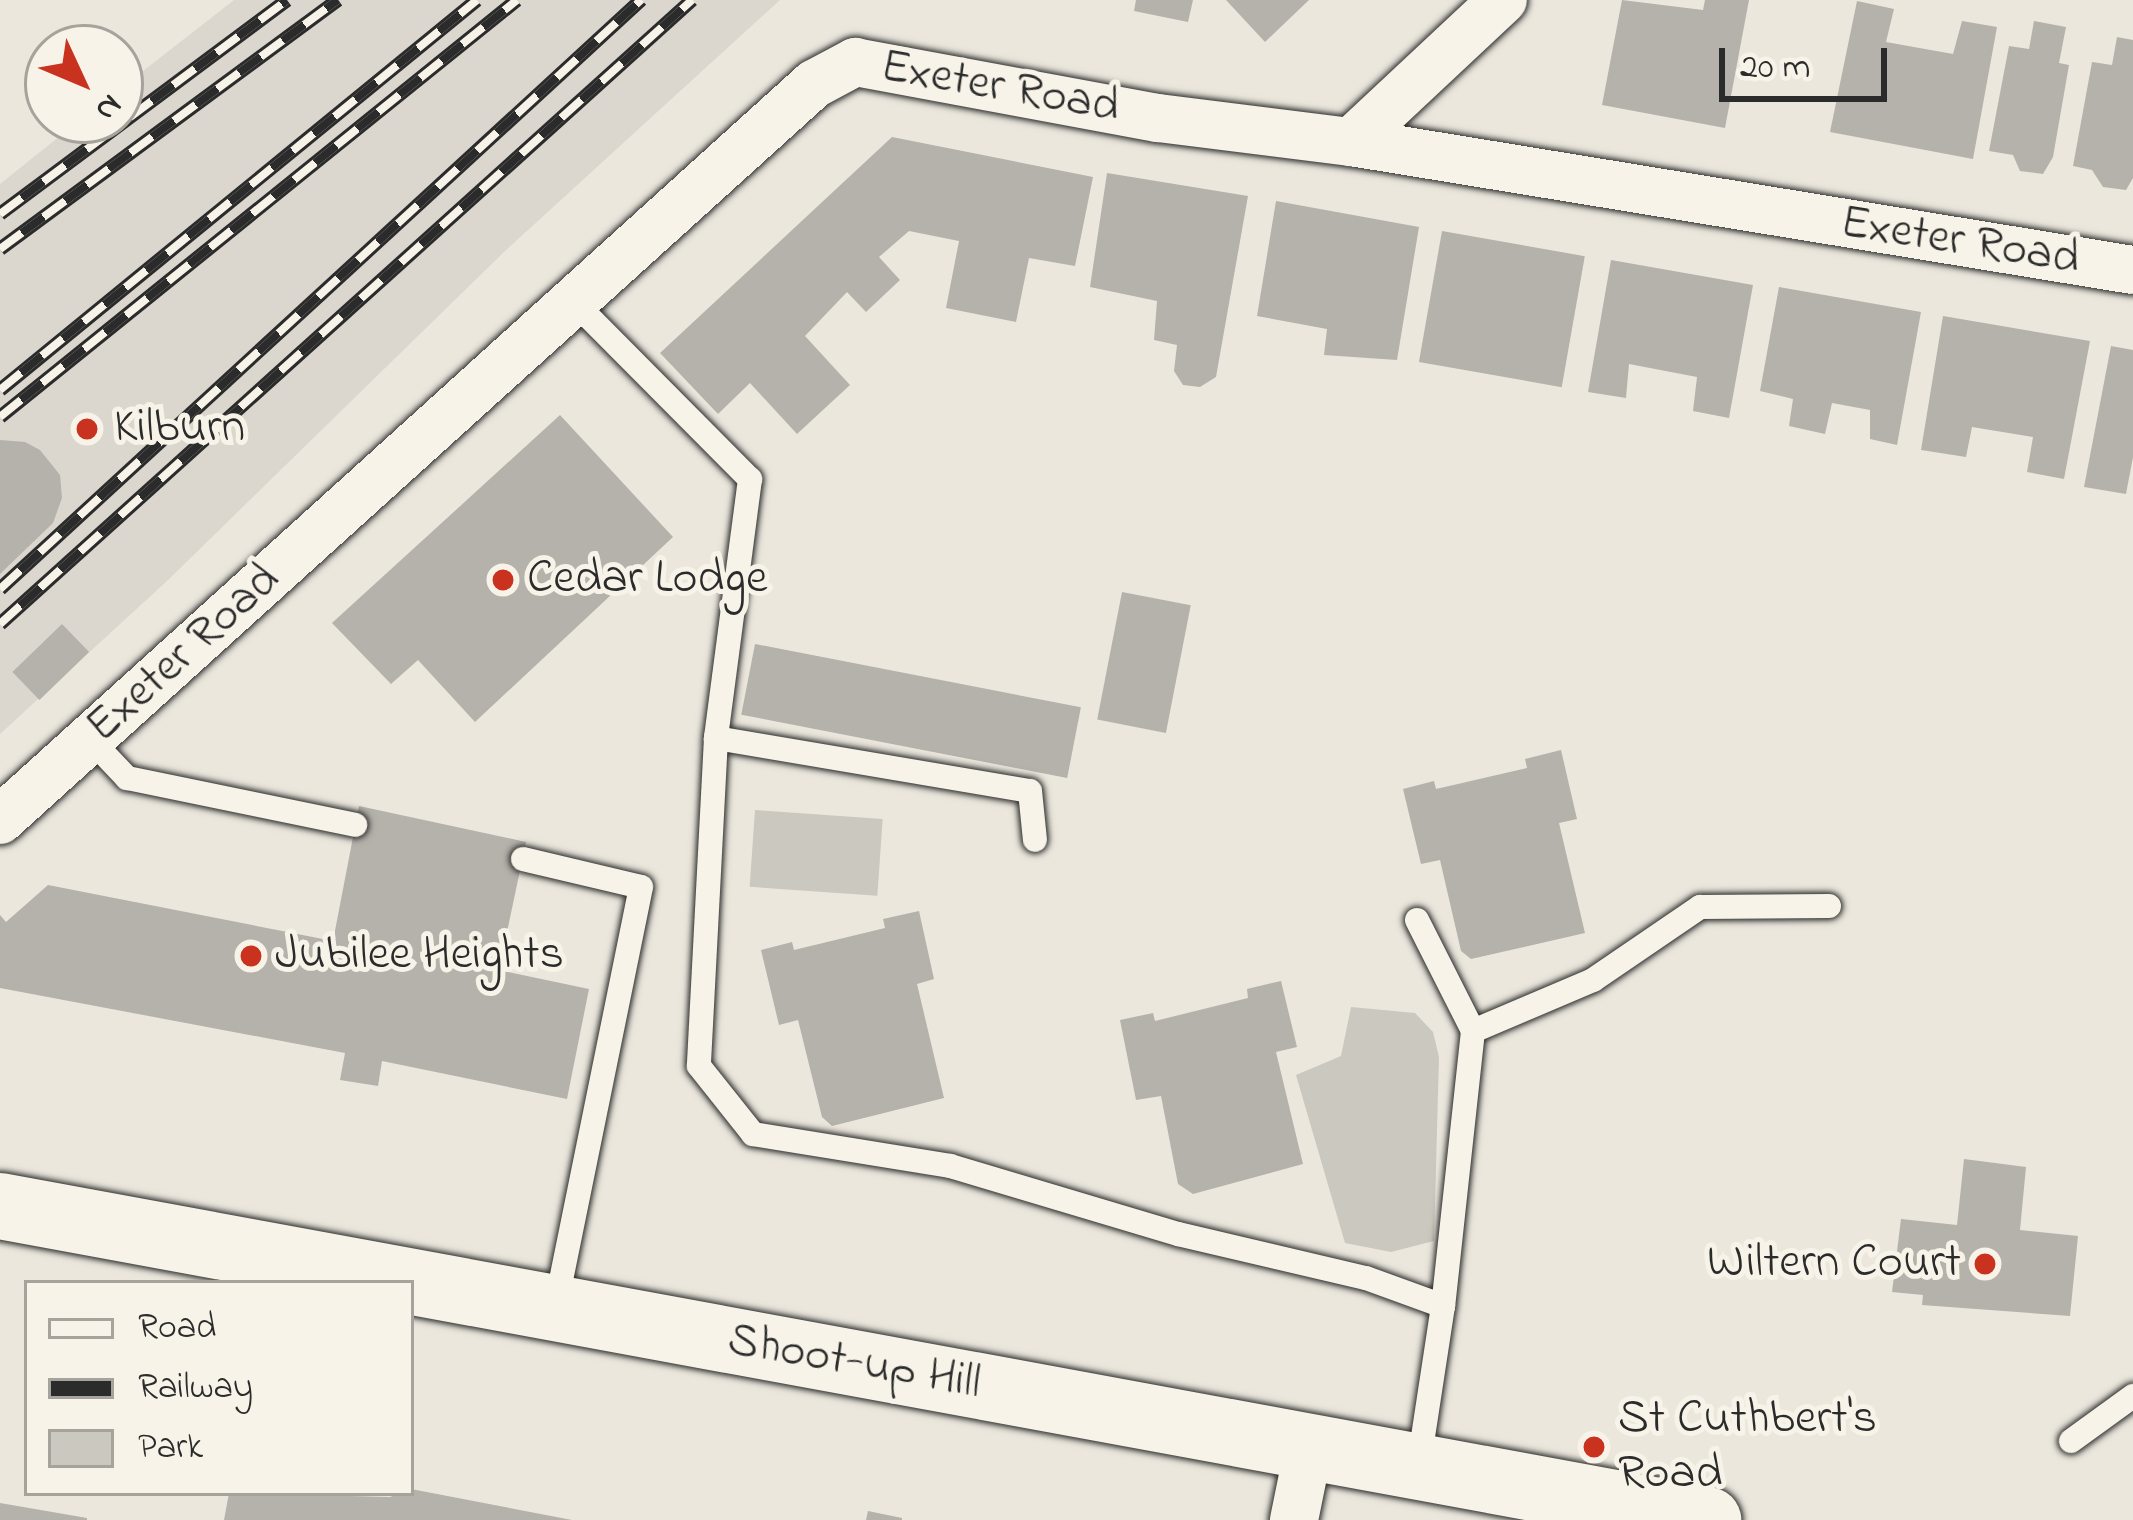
<!DOCTYPE html>
<style>
body{margin:0}
#map{position:relative;width:2133px;height:1520px;overflow:hidden;background:#ebe7dd;font-family:"Indie Flower",sans-serif}
div>[style]{position:absolute}
[style*='--x']{left:calc(var(--x)*1px);top:calc(var(--y)*1px);width:calc(var(--w)*1px);rotate:calc(var(--a)*1deg)}
.built>*{inset:0;background:#dbd7ce}
.green>*{inset:0;background:#cbc8bf;transform-origin:0 0}
.building>*{inset:0;background:#b5b2ab;transform-origin:0 0}
.roads{filter:drop-shadow(0 0 3px #2b2b2b) drop-shadow(0 0 3px #2b2b2b)}
.lane>*{height:24px;margin:-12px;padding:0 12px;transform-origin:12px;border-radius:12px;background:#f7f3e8}
.street>*{height:48px;margin:-24px;padding:0 24px;transform-origin:24px;border-radius:24px;background:#f7f3e8}
.primary>*{height:66px;margin:-33px;padding:0 33px;transform-origin:33px;border-radius:33px;background:#f7f3e8}
.rail>*{height:14px;margin-top:-7px;transform-origin:0;background:repeating-linear-gradient(90deg,#f7f3e8 0 27px,#2b2b2b 0 54px);box-sizing:border-box;border-block:3px solid #2b2b2b}
.dots>*{width:33px;height:33px;translate:-50% -50%;box-sizing:border-box;border:6px solid #f7f3e8;border-radius:50%}
span{translate:-50% -50%;white-space:nowrap;text-align:center;line-height:1.15;-webkit-text-stroke:10px #f7f3e8;paint-order:stroke}
.street-label{font-size:48px;color:#2b2b2b}
.poi-label{font-size:48px;color:#2b2b2b}
.left{translate:0 -50%;text-align:left}
.right{translate:-100% -50%;text-align:right}
.legend{position:absolute;left:24px;top:1280px;width:390px;height:216px;box-sizing:border-box;background:#f7f3e8;border:3px solid #a5a39c;margin:0;padding:15px 21px;list-style:none;font-size:36px;color:#2b2b2b}
.legend li{display:flex;align-items:center;gap:24px;height:60px}
.legend b{width:60px;border:3px solid #a5a39c}
.north{position:absolute;left:24px;top:24px;width:120px;height:120px;box-sizing:border-box;background:#f7f3e8;border:3px solid #a5a39c;border-radius:50%;rotate:134deg;font-size:33px;font-weight:700;line-height:48px;text-align:center;color:#2b2b2b}
.north::after{content:'';display:block;margin:auto;width:42px;height:54px;background:#c8321e;clip-path:polygon(50% 0,100% 100%,50% 72%,0 100%)}
.scale{position:absolute;left:1719px;top:48px;width:168px;height:54px;box-sizing:border-box;border:6px solid #2b2b2b;border-top:0;padding-left:15px;font-size:36px;line-height:42px;white-space:nowrap;color:#2b2b2b;-webkit-text-stroke:9px #f7f3e8;paint-order:stroke}
</style>
<div id="map">
<div class="built">
<div style="clip-path:polygon(234px 0,780px 0,504px 252px,167px 581px,0 734px,0 184px,80px 120px,120px 120px,120px 89px)"></div>
</div>
<div class="green">
<div style="left:755px;top:810px;width:128px;height:77px;rotate:4deg"></div>
<div style="clip-path:polygon(1351px 1007px,1415px 1013px,1433px 1032px,1439px 1057px,1434px 1241px,1391px 1252px,1345px 1243px,1296px 1075px,1341px 1056px)"></div>
</div>
<div class="building">
<div style="clip-path:polygon(1136px 0,1193px 0,1188px 22px,1134px 11px)"></div>
<div style="clip-path:polygon(1226px 0,1309px 0,1265px 42px)"></div>
<div style="clip-path:polygon(1622px 0,1703px 10px,1705px 0,1749px 0,1725px 128px,1602px 105px)"></div>
<div style="clip-path:polygon(1857px 1px,1894px 9px,1886px 42px,1953px 54px,1962px 21px,1997px 27px,1973px 159px,1830px 132px)"></div>
<div style="clip-path:polygon(2034px 21px,2066px 27px,2059px 63px,2069px 65px,2053px 157px,2043px 174px,2020px 171px,2013px 155px,1989px 151px,2009px 46px,2029px 49px)"></div>
<div style="clip-path:polygon(2117px 37px,2133px 40px,2133px 178px,2126px 190px,2103px 187px,2092px 170px,2073px 166px,2092px 62px,2112px 65px)"></div>
<div style="clip-path:polygon(892px 137px,1093px 177px,1075px 266px,1029px 258px,1016px 322px,946px 308px,959px 241px,909px 231px,879px 257px,900px 280px,866px 312px,847px 292px,805px 336px,850px 385px,797px 434px,750px 383px,718px 414px,660px 353px)"></div>
<div style="clip-path:polygon(1107px 173px,1248px 196px,1216px 377px,1200px 387px,1183px 385px,1174px 371px,1177px 345px,1154px 340px,1157px 301px,1090px 287px)"></div>
<div style="clip-path:polygon(1276px 201px,1419px 227px,1397px 360px,1324px 355px,1327px 329px,1257px 316px)"></div>
<div style="left:1442px;top:231px;width:145px;height:133px;rotate:10deg"></div>
<div style="clip-path:polygon(1611px 260px,1753px 285px,1729px 418px,1693px 411px,1697px 377px,1629px 364px,1626px 398px,1588px 392px)"></div>
<div style="clip-path:polygon(1779px 287px,1921px 312px,1897px 445px,1870px 439px,1870px 410px,1832px 403px,1825px 434px,1789px 426px,1793px 399px,1760px 391px)"></div>
<div style="clip-path:polygon(1943px 316px,2090px 341px,2064px 479px,2027px 472px,2033px 437px,1972px 427px,1966px 457px,1921px 450px)"></div>
<div style="clip-path:polygon(2111px 346px,2133px 350px,2133px 457px,2126px 494px,2084px 487px)"></div>
<div style="clip-path:polygon(560px 415px,673px 537px,475px 722px,418px 660px,391px 684px,332px 623px)"></div>
<div style="clip-path:polygon(0 440px,25px 442px,40px 450px,60px 475px,62px 498px,53px 523px,0 574px)"></div>
<div style="left:1122px;top:592px;width:70px;height:130px;rotate:11deg"></div>
<div style="left:62px;top:624px;width:39px;height:69px;rotate:46deg"></div>
<div style="left:755px;top:644px;width:332px;height:72px;rotate:11deg"></div>
<div style="clip-path:polygon(1561px 750px,1577px 819px,1559px 823px,1585px 933px,1471px 959px,1461px 951px,1440px 860px,1421px 864px,1403px 789px,1434px 781px,1436px 789px,1527px 768px,1525px 759px)"></div>
<div style="clip-path:polygon(359px 806px,526px 842px,499px 970px,589px 989px,567px 1099px,382px 1061px,378px 1086px,340px 1080px,345px 1053px,0 988px,0 915px,6px 922px,48px 885px,333px 941px)"></div>
<div style="clip-path:polygon(919px 911px,934px 979px,917px 984px,944px 1098px,832px 1126px,822px 1117px,798px 1020px,779px 1025px,761px 950px,792px 942px,794px 950px,885px 928px,883px 919px)"></div>
<div style="clip-path:polygon(1281px 981px,1297px 1047px,1276px 1052px,1303px 1164px,1193px 1194px,1178px 1184px,1161px 1096px,1136px 1100px,1120px 1020px,1153px 1013px,1155px 1021px,1248px 998px,1247px 989px)"></div>
<div style="clip-path:polygon(1964px 1159px,2026px 1167px,2020px 1230px,2078px 1236px,2070px 1316px,1922px 1305px,1923px 1295px,1892px 1292px,1901px 1219px,1957px 1225px)"></div>
<div style="clip-path:polygon(411px 1489px,572px 1520px,224px 1520px,229px 1493px,390px 1497px)"></div>
<div style="clip-path:polygon(0 1503px,87px 1518px,87px 1520px,0 1520px)"></div>
<div style="clip-path:polygon(868px 1511px,902px 1518px,902px 1520px,866px 1520px)"></div>
</div>
<div class="roads">
<div class="lane">
<div style="--x:574;--y:302;--w:250;--a:45.2"></div>
<div style="--x:750;--y:479;--w:261;--a:97.5"></div>
<div style="--x:716;--y:738;--w:328;--a:93"></div>
<div style="--x:699;--y:1066;--w:87;--a:51.5"></div>
<div style="--x:753;--y:1134;--w:200;--a:9.2"></div>
<div style="--x:950;--y:1166;--w:238;--a:16.6"></div>
<div style="--x:1178;--y:1234;--w:193;--a:13.2"></div>
<div style="--x:1366;--y:1278;--w:82;--a:20"></div>
<div style="--x:1443;--y:1306;--w:158;--a:98.7"></div>
<div style="--x:716;--y:738;--w:318;--a:9.6"></div>
<div style="--x:1030;--y:791;--w:49;--a:84.2"></div>
<div style="--x:90;--y:739;--w:54;--a:46.5"></div>
<div style="--x:127;--y:778;--w:233;--a:11.6"></div>
<div style="--x:523;--y:859;--w:121;--a:13.3"></div>
<div style="--x:641;--y:887;--w:428;--a:101.5"></div>
<div style="--x:1417;--y:920;--w:124;--a:63.2"></div>
<div style="--x:1473;--y:1031;--w:277;--a:96.2"></div>
<div style="--x:1473;--y:1031;--w:130;--a:-23"></div>
<div style="--x:1593;--y:980;--w:130;--a:-34.3"></div>
<div style="--x:1700;--y:907;--w:129;--a:-0.4"></div>
<div style="--x:2071;--y:1441;--w:77;--a:-36"></div>
</div>
<div class="street">
<div style="--x:1351;--y:142;--w:208;--a:-43.1"></div>
<div style="--x:0;--y:820;--w:1097;--a:-42.12"></div>
<div style="--x:814;--y:84;--w:47;--a:-28.2"></div>
<div style="--x:855;--y:62;--w:308;--a:10.5"></div>
<div style="--x:1158;--y:118;--w:194;--a:7.1"></div>
<div style="--x:1351;--y:142;--w:792;--a:9.3"></div>
<div style="--x:1294;--y:1520;--w:76;--a:-78.5"></div>
</div>
<div class="primary">
<div style="--x:0;--y:1206;--w:1737;--a:10.42"></div>
</div>
</div>
<div class="rail">
<div style="--x:0;--y:214;--w:358;--a:-36.7"></div>
<div style="--x:0;--y:249;--w:420;--a:-36.4"></div>
<div style="--x:0;--y:390;--w:616;--a:-39.27"></div>
<div style="--x:0;--y:417;--w:664;--a:-38.89"></div>
<div style="--x:0;--y:589;--w:871;--a:-42.58"></div>
<div style="--x:0;--y:624;--w:932;--a:-42.04"></div>
</div>
<div class="dots">
<div style="left:87px;top:429px;background:#c8321e"></div>
<div style="left:503px;top:580px;background:#c8321e"></div>
<div style="left:251px;top:956px;background:#c8321e"></div>
<div style="left:1985px;top:1264px;background:#c8321e"></div>
<div style="left:1594px;top:1447px;background:#c8321e"></div>
</div>
<div class="street-label">
<span style="left:1000px;top:88px;rotate:10deg">Exeter Road</span>
<span style="left:1960px;top:242px;rotate:9deg">Exeter Road</span>
<span style="left:184px;top:654px;rotate:-42deg">Exeter Road</span>
<span style="left:854px;top:1363px;rotate:10deg">Shoot-up Hill</span>
</div>
<div class="poi-label">
<span class="left" style="left:114px;top:429px">Kilburn</span>
<span class="left" style="left:527px;top:580px">Cedar Lodge</span>
<span class="left" style="left:275px;top:956px">Jubilee Heights</span>
<span class="right" style="left:1961px;top:1264px">Wiltern Court</span>
<span class="left" style="left:1618px;top:1447px">St Cuthbert's<br>Road</span>
</div>
<ul class="legend">
<li><b style="height:15px;background:#f7f3e8"></b>Road</li>
<li><b style="height:15px;background:#2b2b2b"></b>Railway</li>
<li><b style="height:33px;background:#cbc8bf"></b>Park</li>
</ul>
<div class="north">N</div>
<div class="scale">20 m</div>
</div>
